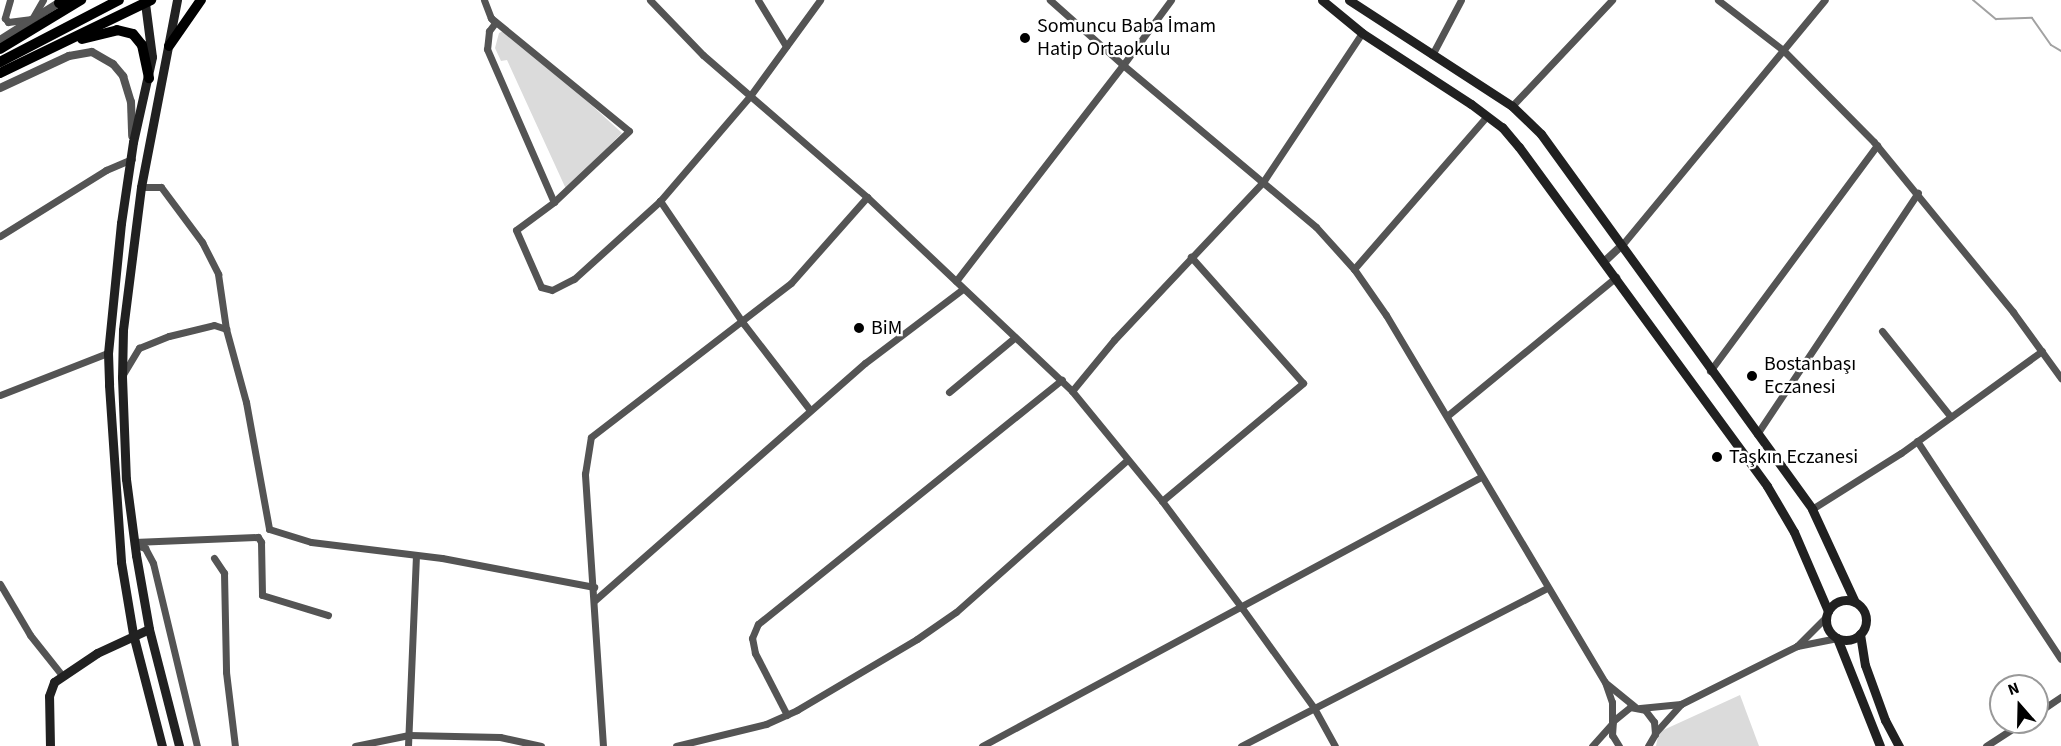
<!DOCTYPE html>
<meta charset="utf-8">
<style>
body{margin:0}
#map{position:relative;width:2061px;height:746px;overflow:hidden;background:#fff;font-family:"Source Sans 3",sans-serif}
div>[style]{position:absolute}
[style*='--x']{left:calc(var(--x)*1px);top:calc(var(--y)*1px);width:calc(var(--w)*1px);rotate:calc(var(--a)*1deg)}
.green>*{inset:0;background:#dbdbdb}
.stream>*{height:2px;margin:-1px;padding:0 1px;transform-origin:1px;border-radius:1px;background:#a2a2a2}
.minor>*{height:7px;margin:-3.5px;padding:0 3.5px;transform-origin:3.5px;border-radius:3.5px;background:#545454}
.tertiary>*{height:8px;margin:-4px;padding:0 4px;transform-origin:4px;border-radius:4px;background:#545454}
.secondary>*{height:9px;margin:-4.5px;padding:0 4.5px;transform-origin:4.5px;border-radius:4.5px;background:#212121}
.secondary>.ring{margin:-4.5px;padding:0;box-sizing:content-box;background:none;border:9px solid #212121;border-radius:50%}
.trunk>*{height:10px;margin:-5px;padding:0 5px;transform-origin:5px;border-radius:5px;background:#000}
.dots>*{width:16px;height:16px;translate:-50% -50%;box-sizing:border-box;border:3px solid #fff;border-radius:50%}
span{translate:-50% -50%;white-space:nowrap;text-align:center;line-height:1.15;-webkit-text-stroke:4.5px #fff;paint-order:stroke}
.poi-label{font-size:20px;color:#000}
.left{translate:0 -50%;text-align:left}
.north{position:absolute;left:1989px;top:674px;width:60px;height:60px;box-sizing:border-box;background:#fff;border:2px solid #999;border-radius:50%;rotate:340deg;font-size:16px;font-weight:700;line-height:24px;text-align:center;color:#000}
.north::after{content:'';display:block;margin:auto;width:21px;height:27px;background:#000;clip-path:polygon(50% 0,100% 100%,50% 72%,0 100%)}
</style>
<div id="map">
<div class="green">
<div style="clip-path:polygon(508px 29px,622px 133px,566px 189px,507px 60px,501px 61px,495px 48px,499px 33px)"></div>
<div style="clip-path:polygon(1740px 695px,1759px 746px,1656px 746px,1659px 732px)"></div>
</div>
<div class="stream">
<div style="--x:1973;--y:0;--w:30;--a:40"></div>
<div style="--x:1996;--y:19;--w:36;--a:-2"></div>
<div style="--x:2032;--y:18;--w:33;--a:55"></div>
<div style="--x:2051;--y:45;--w:12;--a:31"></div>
</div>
<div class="minor">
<div style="--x:10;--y:0;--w:19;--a:106"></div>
<div style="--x:5;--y:18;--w:5;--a:53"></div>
<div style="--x:8;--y:22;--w:24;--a:-7"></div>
<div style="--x:32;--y:19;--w:22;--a:-60"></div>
<div style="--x:484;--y:0;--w:19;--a:69"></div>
<div style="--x:491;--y:18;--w:178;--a:39.3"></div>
<div style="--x:629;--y:131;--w:103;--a:136.6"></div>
<div style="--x:650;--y:0;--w:76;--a:46.1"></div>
<div style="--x:703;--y:55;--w:217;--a:40.9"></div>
<div style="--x:867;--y:197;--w:282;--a:43.4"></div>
<div style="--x:1072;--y:391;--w:142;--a:50.7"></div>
<div style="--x:1162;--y:501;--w:134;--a:53.2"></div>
<div style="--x:1242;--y:608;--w:123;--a:54.2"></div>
<div style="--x:1314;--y:708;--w:43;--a:61.1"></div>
<div style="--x:758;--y:0;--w:54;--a:58.7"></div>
<div style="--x:1171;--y:0;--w:81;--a:126.4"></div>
<div style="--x:1123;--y:65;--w:252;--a:40"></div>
<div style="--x:1316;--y:227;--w:57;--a:47.9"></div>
<div style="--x:1354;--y:269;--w:56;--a:55.2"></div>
<div style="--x:1386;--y:315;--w:427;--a:59.2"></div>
<div style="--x:1605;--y:682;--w:21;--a:71"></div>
<div style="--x:1612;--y:702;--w:20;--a:90"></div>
<div style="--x:1718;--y:0;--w:82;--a:37.6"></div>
<div style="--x:1783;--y:50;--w:129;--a:45.3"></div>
<div style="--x:1874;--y:142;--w:220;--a:50.7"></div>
<div style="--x:2013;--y:312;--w:82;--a:54"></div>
<div style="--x:491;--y:18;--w:6;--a:51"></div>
<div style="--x:495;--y:23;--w:10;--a:127"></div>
<div style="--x:489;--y:31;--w:18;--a:96"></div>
<div style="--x:487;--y:49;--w:167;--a:66.4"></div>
<div style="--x:554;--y:202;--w:47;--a:143.6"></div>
<div style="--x:516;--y:230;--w:62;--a:66.3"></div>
<div style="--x:541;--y:287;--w:11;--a:15"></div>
<div style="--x:552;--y:290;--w:25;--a:-27"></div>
<div style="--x:574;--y:279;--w:116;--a:-42.2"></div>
<div style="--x:1432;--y:55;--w:62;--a:-62.2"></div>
<div style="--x:1512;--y:106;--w:146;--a:-46.7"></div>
<div style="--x:141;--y:187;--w:20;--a:0"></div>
<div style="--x:161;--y:187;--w:69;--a:53.3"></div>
<div style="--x:202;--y:242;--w:36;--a:63"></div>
<div style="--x:218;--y:274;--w:56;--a:81.7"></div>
<div style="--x:0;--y:236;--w:125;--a:-31.9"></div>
<div style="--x:106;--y:170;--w:28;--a:-23"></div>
<div style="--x:1622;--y:245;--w:318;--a:-50.4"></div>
<div style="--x:1354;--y:269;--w:203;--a:-49"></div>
<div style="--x:956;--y:281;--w:273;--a:-52.3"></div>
<div style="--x:1123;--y:65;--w:98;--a:-138.3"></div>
<div style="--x:1882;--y:331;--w:110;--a:51.3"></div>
<div style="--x:1710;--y:371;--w:281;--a:-53.5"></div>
<div style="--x:122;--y:376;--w:33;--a:-59"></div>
<div style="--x:139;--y:348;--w:32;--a:-22"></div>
<div style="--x:169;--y:336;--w:46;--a:-13.7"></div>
<div style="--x:214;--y:325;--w:13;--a:18"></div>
<div style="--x:226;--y:329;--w:76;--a:74.7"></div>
<div style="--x:246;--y:402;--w:129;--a:79.7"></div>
<div style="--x:269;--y:529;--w:44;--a:17.2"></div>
<div style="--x:311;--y:542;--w:132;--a:7"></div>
<div style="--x:442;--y:558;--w:155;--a:10.8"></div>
<div style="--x:1072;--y:391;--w:66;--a:-50.5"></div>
<div style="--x:1114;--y:340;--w:217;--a:-46.7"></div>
<div style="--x:1263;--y:182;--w:179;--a:-56.4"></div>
<div style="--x:949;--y:392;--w:85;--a:-39.7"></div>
<div style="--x:0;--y:395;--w:116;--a:-21.3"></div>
<div style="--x:810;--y:410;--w:110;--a:-127.6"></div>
<div style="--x:743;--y:323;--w:148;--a:-124.2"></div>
<div style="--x:660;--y:201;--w:138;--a:-49.4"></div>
<div style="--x:750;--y:96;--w:119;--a:-53.9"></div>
<div style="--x:1447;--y:416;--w:219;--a:-39.4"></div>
<div style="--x:1757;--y:434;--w:290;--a:-56.3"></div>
<div style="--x:1917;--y:441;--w:261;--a:56.6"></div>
<div style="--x:1162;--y:501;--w:184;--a:-39.9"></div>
<div style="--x:1303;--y:383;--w:169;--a:-131.6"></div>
<div style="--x:1812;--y:509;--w:105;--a:-32.2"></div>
<div style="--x:1901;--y:453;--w:174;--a:-35.9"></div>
<div style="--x:134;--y:542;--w:124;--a:-2.3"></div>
<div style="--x:258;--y:537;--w:6;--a:59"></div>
<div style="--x:261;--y:542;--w:53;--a:88.9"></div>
<div style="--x:262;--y:595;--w:69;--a:16.9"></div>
<div style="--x:134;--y:544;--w:12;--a:20"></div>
<div style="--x:145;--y:548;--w:17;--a:62"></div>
<div style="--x:153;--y:563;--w:188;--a:76.5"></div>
<div style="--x:214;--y:558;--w:18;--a:56"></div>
<div style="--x:224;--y:573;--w:99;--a:88.8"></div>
<div style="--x:226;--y:672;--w:75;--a:83.1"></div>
<div style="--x:0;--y:584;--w:59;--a:59.5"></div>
<div style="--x:30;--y:635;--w:50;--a:51.5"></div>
<div style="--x:595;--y:600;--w:359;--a:-41.3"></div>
<div style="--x:865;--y:363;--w:123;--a:-37.1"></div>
<div style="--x:1826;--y:617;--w:41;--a:135"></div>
<div style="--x:1797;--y:646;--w:41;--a:-11.3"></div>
<div style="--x:1607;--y:684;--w:36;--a:39"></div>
<div style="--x:1640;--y:708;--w:41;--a:-5.6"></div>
<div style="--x:1681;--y:704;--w:130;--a:-26.6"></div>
<div style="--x:2037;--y:713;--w:29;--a:-34"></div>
<div style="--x:787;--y:715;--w:70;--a:-117.3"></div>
<div style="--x:755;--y:653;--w:15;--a:-101"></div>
<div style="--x:752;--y:638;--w:15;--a:-67"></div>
<div style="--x:758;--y:624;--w:390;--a:-38.8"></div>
<div style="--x:1655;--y:733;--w:39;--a:-48"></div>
<div style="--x:355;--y:746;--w:55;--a:-11.5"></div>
<div style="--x:409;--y:735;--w:91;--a:1.3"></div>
<div style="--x:500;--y:737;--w:42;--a:12.4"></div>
<div style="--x:408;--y:746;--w:190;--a:-87.6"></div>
<div style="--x:603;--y:746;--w:273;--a:-93.8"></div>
<div style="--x:585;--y:474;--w:37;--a:-81"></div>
<div style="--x:591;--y:437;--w:252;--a:-37.6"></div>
<div style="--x:791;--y:283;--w:115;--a:-48.5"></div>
<div style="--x:676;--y:746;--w:93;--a:-13.7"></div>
<div style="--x:766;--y:724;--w:34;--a:-24"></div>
<div style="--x:797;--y:710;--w:139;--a:-30.6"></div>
<div style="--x:917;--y:639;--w:47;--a:-34.7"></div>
<div style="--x:956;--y:612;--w:229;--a:-41.6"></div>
<div style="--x:982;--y:746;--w:567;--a:-28.33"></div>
<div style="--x:1241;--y:746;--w:344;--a:-27.3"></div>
<div style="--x:1592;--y:746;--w:30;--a:-48"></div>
<div style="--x:1619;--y:746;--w:13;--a:-122"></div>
<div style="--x:1612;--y:735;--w:14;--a:-86"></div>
<div style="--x:1613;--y:721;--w:22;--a:-39"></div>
<div style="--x:1630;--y:707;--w:15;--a:11"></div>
<div style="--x:1645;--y:710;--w:15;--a:53"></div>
<div style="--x:1654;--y:722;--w:12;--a:85"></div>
<div style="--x:1655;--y:734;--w:14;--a:120"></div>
<div style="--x:1986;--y:746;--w:44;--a:-33"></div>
</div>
<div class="tertiary">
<div style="--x:0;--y:40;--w:75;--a:-32.4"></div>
<div style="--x:0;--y:88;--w:76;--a:-24.9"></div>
<div style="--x:69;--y:56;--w:23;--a:-10"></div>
<div style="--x:92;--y:52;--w:24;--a:30"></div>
<div style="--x:113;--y:64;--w:16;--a:50"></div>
<div style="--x:123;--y:76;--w:27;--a:73"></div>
<div style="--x:131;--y:102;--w:34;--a:88"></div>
<div style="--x:1605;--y:261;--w:23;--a:-43"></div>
</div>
<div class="secondary">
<div style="--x:177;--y:0;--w:190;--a:100.9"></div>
<div style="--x:141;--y:187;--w:144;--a:97.2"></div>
<div style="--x:123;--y:330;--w:47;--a:91.2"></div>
<div style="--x:122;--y:377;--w:102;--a:87.8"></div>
<div style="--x:126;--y:479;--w:77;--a:82.5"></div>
<div style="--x:136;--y:555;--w:75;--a:80"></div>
<div style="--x:149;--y:629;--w:121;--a:75.6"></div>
<div style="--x:1322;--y:0;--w:52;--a:39.5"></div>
<div style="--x:1362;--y:33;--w:130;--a:33.1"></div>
<div style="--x:1471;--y:104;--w:39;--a:37"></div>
<div style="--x:1502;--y:127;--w:26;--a:50"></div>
<div style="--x:1519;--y:147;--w:420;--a:53.8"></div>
<div style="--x:1767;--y:486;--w:53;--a:59.6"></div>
<div style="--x:1794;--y:532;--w:86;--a:66.7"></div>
<div style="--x:1349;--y:0;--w:194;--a:33"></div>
<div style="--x:1512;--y:106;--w:40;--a:44"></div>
<div style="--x:1541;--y:134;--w:463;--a:54.1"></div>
<div style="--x:1812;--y:509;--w:102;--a:65.2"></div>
<div style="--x:145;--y:3;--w:54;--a:82.6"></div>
<div style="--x:152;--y:57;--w:87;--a:102.6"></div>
<div style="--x:133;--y:142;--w:82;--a:98.4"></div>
<div style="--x:121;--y:223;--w:131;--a:95.7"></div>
<div style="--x:108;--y:353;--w:32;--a:88"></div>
<div style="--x:109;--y:385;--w:177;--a:86.1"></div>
<div style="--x:121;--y:562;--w:73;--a:80.5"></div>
<div style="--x:133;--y:634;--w:116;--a:75.5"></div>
<div class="ring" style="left:1826px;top:600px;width:31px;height:31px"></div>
<div style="--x:1860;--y:634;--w:31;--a:81"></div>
<div style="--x:1865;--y:665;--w:59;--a:70"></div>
<div style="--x:1885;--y:720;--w:30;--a:62"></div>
<div style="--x:1837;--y:638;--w:116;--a:68.3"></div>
<div style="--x:50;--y:746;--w:50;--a:-91.1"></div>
<div style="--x:49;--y:696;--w:15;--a:-70"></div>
<div style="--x:54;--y:682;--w:52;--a:-34"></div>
<div style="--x:97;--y:653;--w:57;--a:-24.8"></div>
</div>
<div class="trunk">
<div style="--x:59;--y:3;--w:9;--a:-18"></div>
<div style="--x:82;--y:39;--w:36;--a:-14"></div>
<div style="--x:117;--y:30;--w:16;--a:14"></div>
<div style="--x:133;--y:34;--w:14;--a:51"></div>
<div style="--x:142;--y:45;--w:34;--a:78"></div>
<div style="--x:169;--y:46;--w:56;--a:-55.2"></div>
<div style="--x:0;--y:49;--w:95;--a:-31.2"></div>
<div style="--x:0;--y:62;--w:134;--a:-27.5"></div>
<div style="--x:0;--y:73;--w:168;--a:-25.8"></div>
</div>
<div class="dots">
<div style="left:1025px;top:38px;background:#000"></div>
<div style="left:859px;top:328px;background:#000"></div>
<div style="left:1752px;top:376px;background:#000"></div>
<div style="left:1717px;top:457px;background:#000"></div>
</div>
<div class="poi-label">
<span class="left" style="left:1037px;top:38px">Somuncu Baba İmam<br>Hatip Ortaokulu</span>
<span class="left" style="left:871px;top:328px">BiM</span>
<span class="left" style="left:1764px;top:376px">Bostanbaşı<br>Eczanesi</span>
<span class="left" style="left:1729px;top:457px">Taşkın Eczanesi</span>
</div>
<div class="north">N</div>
</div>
